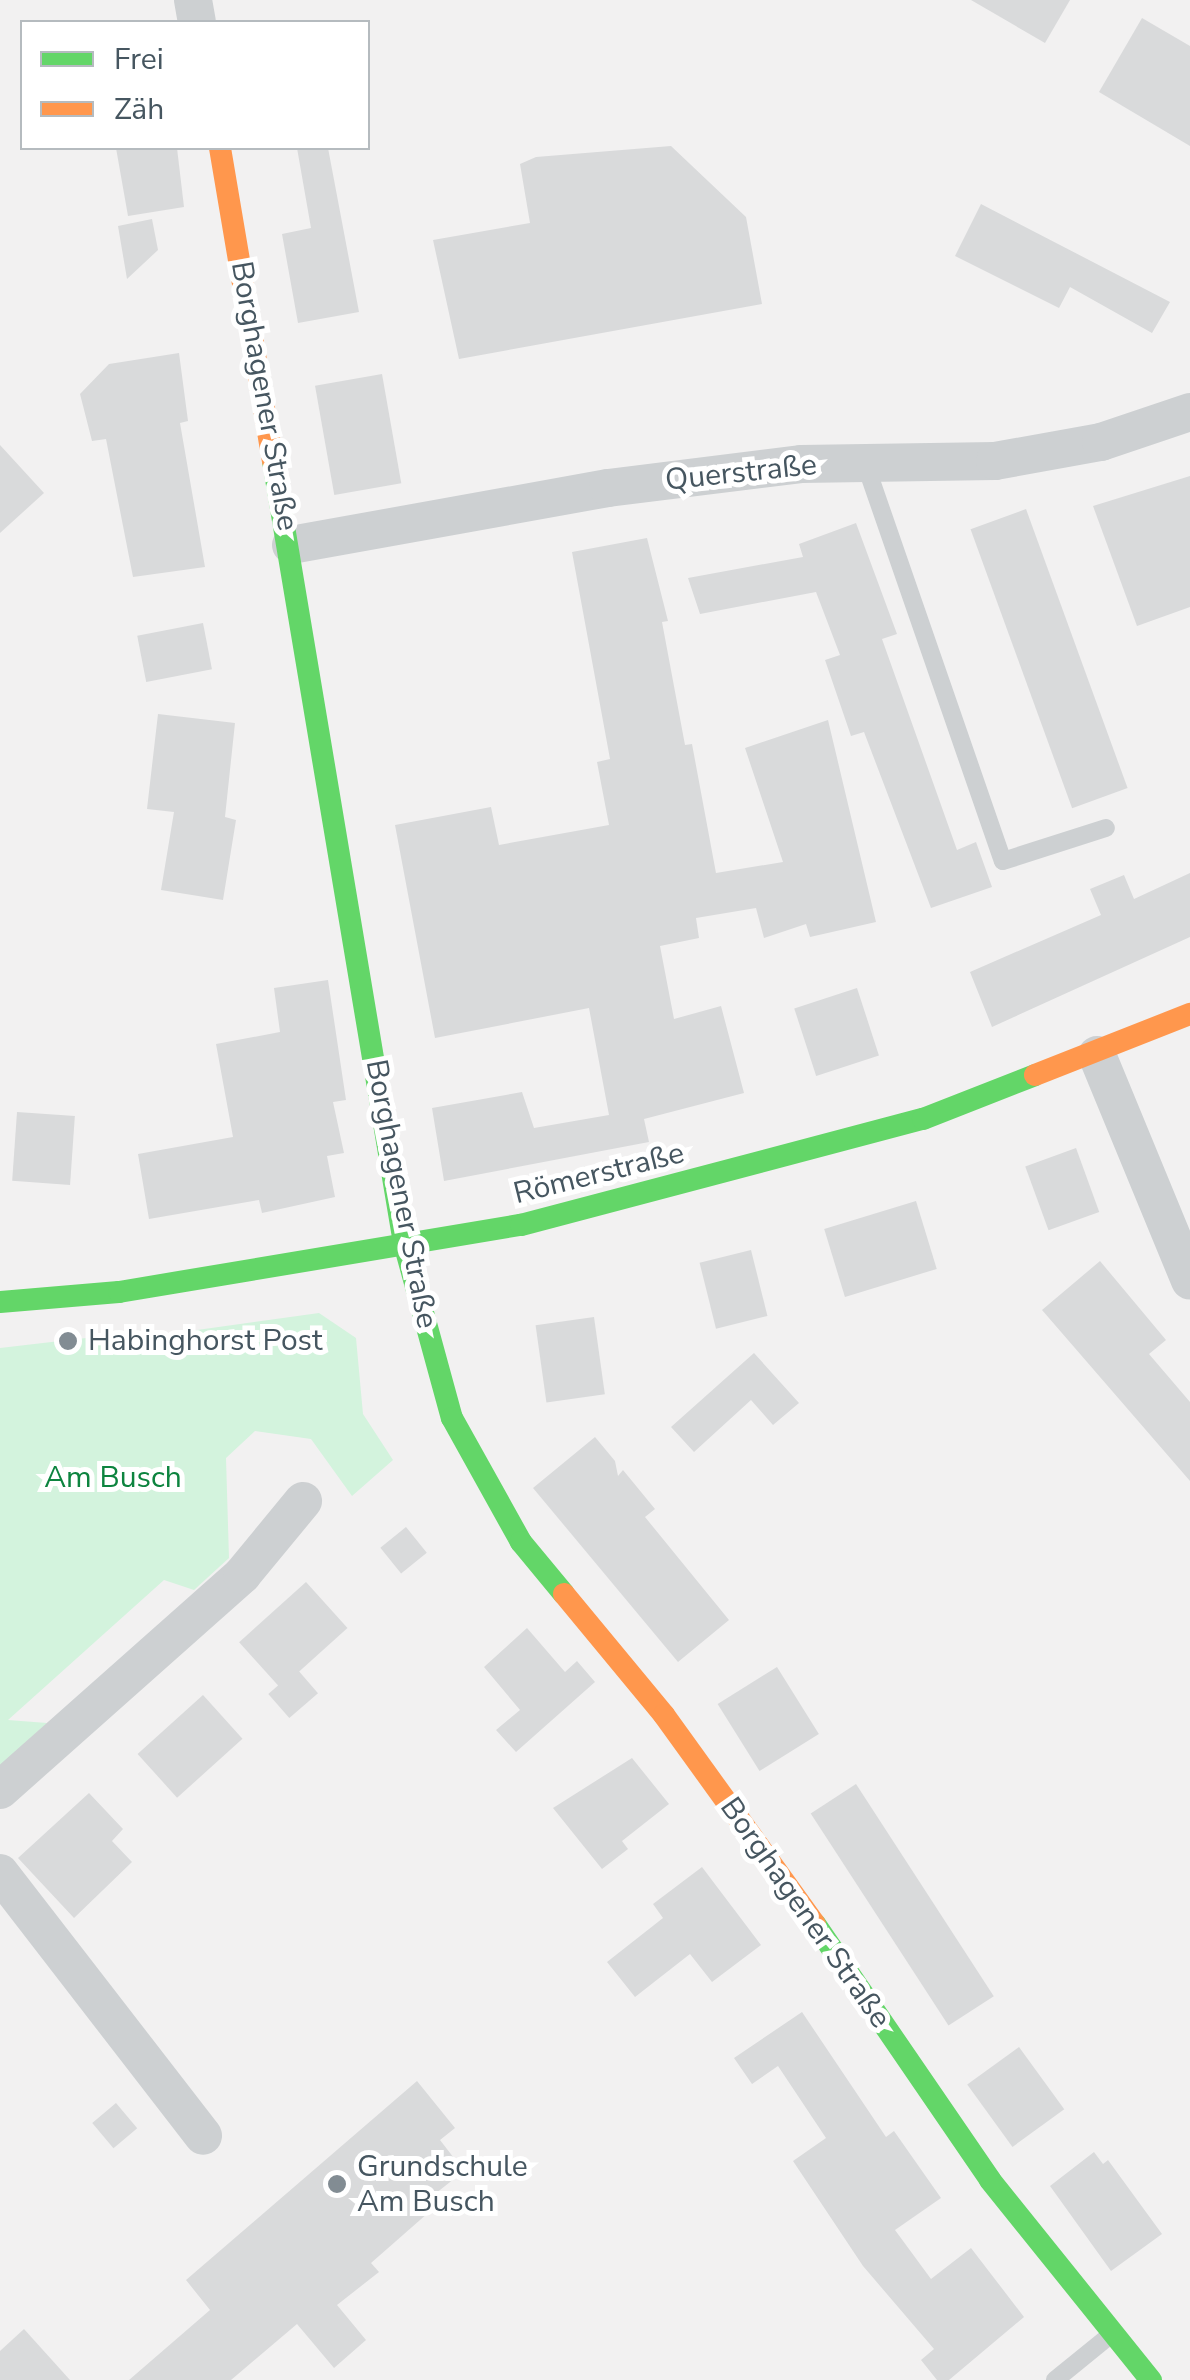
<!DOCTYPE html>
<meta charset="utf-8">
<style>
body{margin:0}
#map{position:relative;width:1190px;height:2380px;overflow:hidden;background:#f2f1f1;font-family:"Nunito Sans",sans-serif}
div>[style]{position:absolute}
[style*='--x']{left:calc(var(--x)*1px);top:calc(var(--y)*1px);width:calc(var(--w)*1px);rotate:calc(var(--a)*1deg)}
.green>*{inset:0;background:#d3f3dd}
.building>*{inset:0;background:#d9dadb;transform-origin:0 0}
.lane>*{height:18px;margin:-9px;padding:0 9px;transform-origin:9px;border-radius:9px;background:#cdd0d2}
.street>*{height:38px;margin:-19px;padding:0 19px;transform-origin:19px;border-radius:19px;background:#cdd0d2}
.fast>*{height:22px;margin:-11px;padding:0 11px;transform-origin:11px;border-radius:11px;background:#63d668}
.slow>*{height:22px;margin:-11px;padding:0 11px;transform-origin:11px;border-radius:11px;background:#ff974d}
.dots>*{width:28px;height:28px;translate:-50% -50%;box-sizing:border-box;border:5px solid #fff;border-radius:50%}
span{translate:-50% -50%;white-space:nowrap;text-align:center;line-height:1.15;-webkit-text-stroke:10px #fff;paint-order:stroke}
.street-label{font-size:30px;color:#465660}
.poi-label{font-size:30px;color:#465660}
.left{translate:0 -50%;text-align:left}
.park-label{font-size:30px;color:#0d843f}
.legend{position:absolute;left:20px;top:20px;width:350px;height:130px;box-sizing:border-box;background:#fff;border:2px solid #b5bbbf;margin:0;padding:12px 18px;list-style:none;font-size:30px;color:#465660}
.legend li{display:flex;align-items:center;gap:20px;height:50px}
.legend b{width:50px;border:2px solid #b5bbbf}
</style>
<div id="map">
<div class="green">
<div style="clip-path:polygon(319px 1313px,356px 1338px,363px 1414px,393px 1460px,352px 1496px,311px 1439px,255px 1431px,226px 1458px,229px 1558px,194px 1590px,164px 1580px,8px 1720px,47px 1723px,0 1766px,0 1348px,146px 1331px,147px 1337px)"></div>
</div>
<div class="building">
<div style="clip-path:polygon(971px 0,1070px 0,1045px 43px)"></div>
<div style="clip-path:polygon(1142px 18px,1190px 46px,1190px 146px,1099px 92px)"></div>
<div style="clip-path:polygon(671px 146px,746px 217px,762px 304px,459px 359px,433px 240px,530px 223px,520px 164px,536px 157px)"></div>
<div style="clip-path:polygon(116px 148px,177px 148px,184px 207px,128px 216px)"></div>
<div style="clip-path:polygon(297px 148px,328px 148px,359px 312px,298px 323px,282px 234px,311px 228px)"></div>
<div style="clip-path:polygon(981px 204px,1170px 302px,1152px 333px,1070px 287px,1059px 308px,955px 256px)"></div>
<div style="clip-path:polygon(152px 219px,158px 250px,127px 279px,118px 226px)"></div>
<div style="clip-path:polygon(179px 353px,188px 421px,180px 423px,205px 567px,133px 577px,106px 439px,92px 441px,80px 394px,109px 364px)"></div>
<div style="left:382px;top:374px;width:111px;height:68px;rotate:80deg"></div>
<div style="clip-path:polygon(0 445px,44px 493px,0 533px)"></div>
<div style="clip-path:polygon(1190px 476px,1190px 607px,1137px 626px,1093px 506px)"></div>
<div style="left:1026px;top:509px;width:297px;height:59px;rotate:70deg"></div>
<div style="clip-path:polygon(856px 523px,897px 634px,882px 639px,957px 850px,976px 842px,992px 887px,931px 908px,864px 732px,851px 736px,825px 660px,840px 655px,816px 592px,700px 614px,688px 578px,803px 557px,799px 544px)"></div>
<div style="clip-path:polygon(647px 538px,668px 621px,662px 622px,685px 745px,692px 744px,716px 873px,783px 862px,745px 748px,828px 720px,876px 922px,810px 937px,806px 924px,764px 938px,756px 908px,696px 918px,699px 938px,660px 946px,674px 1019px,721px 1006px,744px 1093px,644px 1119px,649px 1142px,444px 1181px,432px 1108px,522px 1092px,534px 1128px,609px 1115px,589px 1008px,435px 1038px,395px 825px,491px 807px,499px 845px,609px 825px,597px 762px,610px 759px,572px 552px)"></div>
<div style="left:203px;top:623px;width:47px;height:67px;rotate:79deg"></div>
<div style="clip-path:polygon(158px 714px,235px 723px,225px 817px,236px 820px,223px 900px,161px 890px,174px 812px,147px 809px)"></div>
<div style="clip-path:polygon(1190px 873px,1190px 937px,992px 1027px,970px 972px,1101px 915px,1090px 889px,1124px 875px,1134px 899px)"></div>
<div style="clip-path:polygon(328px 980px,346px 1100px,333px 1102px,344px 1153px,327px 1156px,335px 1197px,262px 1213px,259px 1200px,149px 1219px,138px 1154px,233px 1137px,216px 1044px,280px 1032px,274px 988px)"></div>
<div style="left:857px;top:988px;width:71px;height:66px;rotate:72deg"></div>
<div style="left:17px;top:1112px;width:58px;height:69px;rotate:4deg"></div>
<div style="left:1076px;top:1148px;width:68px;height:54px;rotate:70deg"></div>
<div style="left:916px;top:1201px;width:71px;height:96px;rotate:73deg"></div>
<div style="left:751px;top:1250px;width:68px;height:53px;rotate:76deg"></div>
<div style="clip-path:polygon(1100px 1261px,1166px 1340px,1149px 1354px,1190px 1402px,1190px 1481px,1042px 1310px)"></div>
<div style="left:594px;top:1317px;width:78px;height:59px;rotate:82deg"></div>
<div style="clip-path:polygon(754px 1353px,799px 1403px,773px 1425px,751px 1400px,694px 1452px,671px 1427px)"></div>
<div style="clip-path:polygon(595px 1437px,615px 1461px,618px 1476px,623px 1470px,655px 1509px,645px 1517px,729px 1620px,678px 1662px,533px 1488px)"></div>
<div style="left:406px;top:1527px;width:33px;height:33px;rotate:51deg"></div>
<div style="left:306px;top:1582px;width:62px;height:90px;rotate:48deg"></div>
<div style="clip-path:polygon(527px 1628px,565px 1672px,577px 1661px,595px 1682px,516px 1752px,496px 1730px,520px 1710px,484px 1667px)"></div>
<div style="left:777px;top:1667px;width:79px;height:70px;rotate:58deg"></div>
<div style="left:297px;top:1669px;width:32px;height:38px;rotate:49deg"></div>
<div style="left:203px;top:1695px;width:59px;height:88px;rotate:48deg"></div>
<div style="clip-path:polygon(632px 1758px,669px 1804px,622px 1841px,628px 1849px,602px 1869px,553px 1808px)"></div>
<div style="left:856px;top:1784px;width:253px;height:54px;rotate:57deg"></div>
<div style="clip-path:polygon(89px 1793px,123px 1829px,112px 1841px,132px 1862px,74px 1918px,18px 1858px)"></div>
<div style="clip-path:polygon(702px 1867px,761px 1945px,712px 1982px,690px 1954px,635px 1997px,607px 1962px,663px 1918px,653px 1904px)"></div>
<div style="clip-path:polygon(802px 2012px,886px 2137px,894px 2131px,941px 2198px,895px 2230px,931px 2279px,971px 2248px,1024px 2317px,949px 2380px,937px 2380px,921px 2360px,934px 2349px,863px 2266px,793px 2161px,826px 2138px,778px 2066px,752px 2084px,734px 2058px)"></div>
<div style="left:1019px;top:2047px;width:77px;height:64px;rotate:54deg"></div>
<div style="clip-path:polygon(417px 2081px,455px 2128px,440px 2140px,464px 2171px,421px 2205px,428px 2213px,371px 2263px,379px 2272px,337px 2305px,366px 2340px,334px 2368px,297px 2324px,231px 2380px,129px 2380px,210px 2310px,186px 2280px)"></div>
<div style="left:116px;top:2103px;width:33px;height:31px;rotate:50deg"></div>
<div style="clip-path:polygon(1094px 2152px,1103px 2164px,1108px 2160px,1162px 2234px,1111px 2271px,1050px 2186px)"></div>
<div style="clip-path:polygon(24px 2329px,70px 2380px,0 2380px,0 2351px)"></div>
</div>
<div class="lane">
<div style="--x:865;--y:463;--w:421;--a:70.9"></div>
<div style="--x:1003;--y:861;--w:108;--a:-17.8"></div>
<div style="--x:1055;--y:2380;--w:68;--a:-39.1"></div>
</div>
<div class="street">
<div style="--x:193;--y:0;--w:22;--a:80"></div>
<div style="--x:291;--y:545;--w:322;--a:-10.2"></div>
<div style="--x:608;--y:488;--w:194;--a:-7.1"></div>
<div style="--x:801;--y:464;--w:194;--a:-0.9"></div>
<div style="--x:995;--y:461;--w:108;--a:-10.2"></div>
<div style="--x:1101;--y:442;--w:94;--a:-18.6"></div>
<div style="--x:1097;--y:1055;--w:244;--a:67.6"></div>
<div style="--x:0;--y:1790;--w:324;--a:-41.6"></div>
<div style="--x:242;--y:1575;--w:96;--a:-50.5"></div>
<div style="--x:0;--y:1873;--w:332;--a:52.3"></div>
</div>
<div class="fast">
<div style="--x:273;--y:461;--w:793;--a:80.49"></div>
<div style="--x:404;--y:1243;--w:181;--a:74.7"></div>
<div style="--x:452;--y:1418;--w:142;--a:60.9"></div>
<div style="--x:521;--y:1542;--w:67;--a:50.4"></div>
<div style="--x:0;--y:1302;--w:119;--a:-4.8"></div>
<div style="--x:119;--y:1292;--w:408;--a:-9.5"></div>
<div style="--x:521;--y:1225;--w:416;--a:-14.8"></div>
<div style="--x:923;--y:1119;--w:120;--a:-21.4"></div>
<div style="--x:815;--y:1924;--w:310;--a:55.6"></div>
<div style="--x:990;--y:2180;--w:257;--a:51.2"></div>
</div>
<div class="slow">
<div style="--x:220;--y:148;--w:317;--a:80.4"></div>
<div style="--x:1035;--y:1075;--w:167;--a:-21.5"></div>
<div style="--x:564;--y:1594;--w:157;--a:50.4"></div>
<div style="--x:664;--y:1715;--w:258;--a:54.2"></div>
</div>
<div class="dots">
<div style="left:68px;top:1341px;background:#828c93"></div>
<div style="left:337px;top:2184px;background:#828c93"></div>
</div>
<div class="street-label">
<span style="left:264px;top:396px;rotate:80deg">Borghagener Straße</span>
<span style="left:741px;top:473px;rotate:-6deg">Querstraße</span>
<span style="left:599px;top:1174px;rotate:-14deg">Römerstraße</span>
<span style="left:401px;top:1194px;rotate:79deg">Borghagener Straße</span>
<span style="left:805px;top:1913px;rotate:55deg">Borghagener Straße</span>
</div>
<div class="poi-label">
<span class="left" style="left:88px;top:1341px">Habinghorst Post</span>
<span class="left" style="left:357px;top:2184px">Grundschule<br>Am Busch</span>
</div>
<div class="park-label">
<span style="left:113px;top:1478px">Am Busch</span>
</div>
<ul class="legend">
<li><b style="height:12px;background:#63d668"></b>Frei</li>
<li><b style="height:12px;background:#ff974d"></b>Zäh</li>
</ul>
</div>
